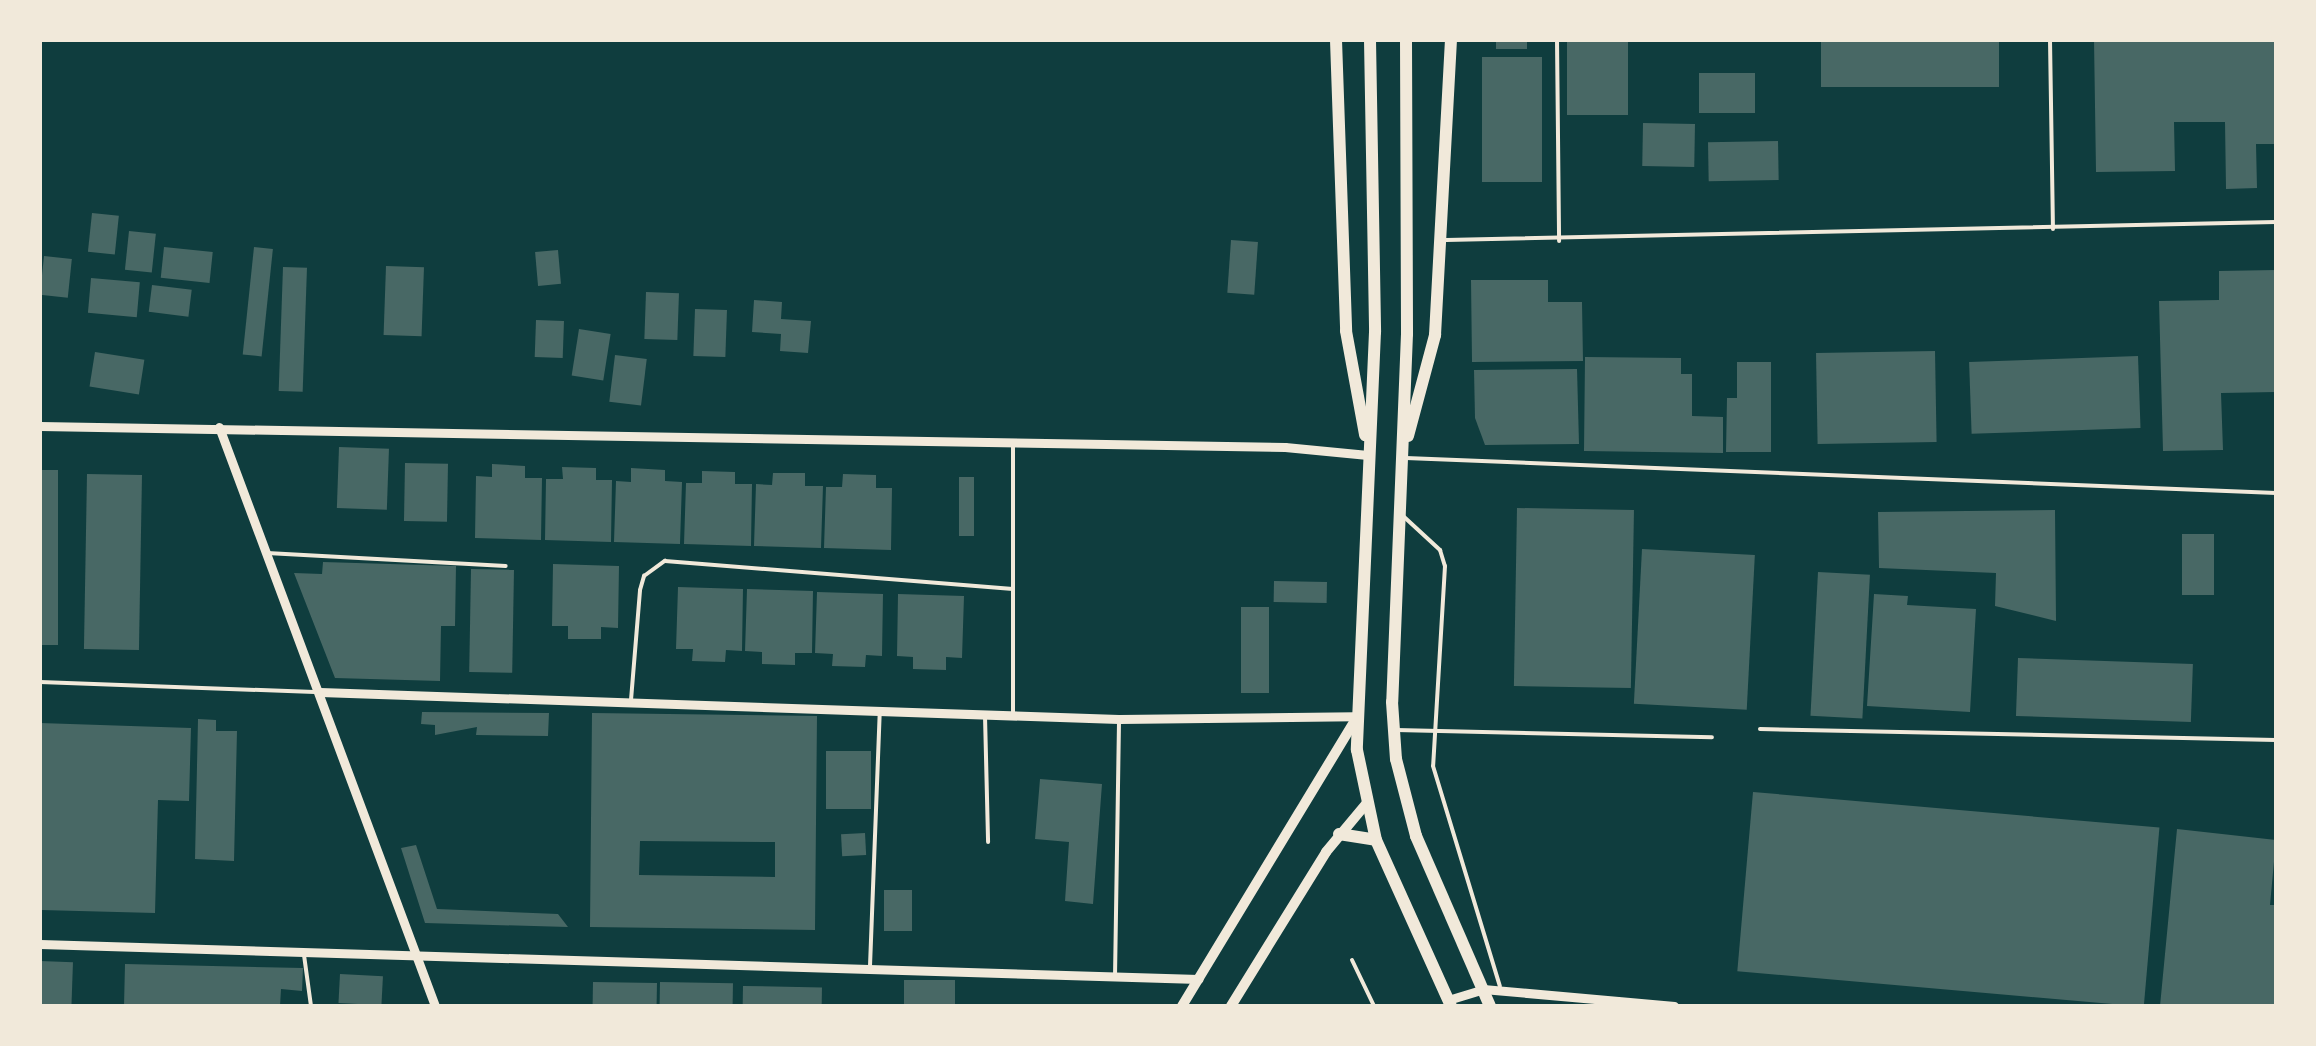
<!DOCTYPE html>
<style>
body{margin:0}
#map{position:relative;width:2316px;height:1046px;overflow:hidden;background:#0f3d3e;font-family:Signika,sans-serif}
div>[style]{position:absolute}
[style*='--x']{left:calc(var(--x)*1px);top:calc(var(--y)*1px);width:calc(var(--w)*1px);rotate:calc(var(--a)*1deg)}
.building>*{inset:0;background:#486865;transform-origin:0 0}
.service>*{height:4px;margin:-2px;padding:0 2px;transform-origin:2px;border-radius:2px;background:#f1e9da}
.minor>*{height:9px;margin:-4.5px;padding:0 4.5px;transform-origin:4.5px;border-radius:4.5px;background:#f1e9da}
.tertiary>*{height:10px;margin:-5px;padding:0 5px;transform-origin:5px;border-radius:5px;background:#f1e9da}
.primary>*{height:12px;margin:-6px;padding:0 6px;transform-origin:6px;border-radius:6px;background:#f1e9da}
span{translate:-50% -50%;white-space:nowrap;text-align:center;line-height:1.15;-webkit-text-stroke:8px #f1e9da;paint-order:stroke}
.frame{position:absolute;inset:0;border:42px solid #f1e9da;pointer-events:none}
</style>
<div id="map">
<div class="building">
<div style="left:1496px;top:40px;width:31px;height:9px"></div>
<div style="left:1567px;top:40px;width:61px;height:75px"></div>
<div style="left:1821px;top:40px;width:178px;height:47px"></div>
<div style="clip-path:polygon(2094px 40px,2276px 40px,2276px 144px,2256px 144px,2257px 188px,2226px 189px,2225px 122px,2174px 122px,2175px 171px,2096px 172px)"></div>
<div style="left:1482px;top:57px;width:60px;height:125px"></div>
<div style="left:1699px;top:73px;width:56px;height:40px"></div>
<div style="left:1643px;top:123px;width:52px;height:43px;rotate:1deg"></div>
<div style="left:1778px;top:141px;width:39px;height:70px;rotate:89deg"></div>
<div style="left:92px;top:213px;width:27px;height:39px;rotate:6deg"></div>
<div style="left:129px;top:231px;width:27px;height:39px;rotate:6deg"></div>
<div style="left:1231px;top:240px;width:27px;height:53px;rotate:4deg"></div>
<div style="left:164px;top:247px;width:49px;height:31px;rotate:6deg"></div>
<div style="left:254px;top:247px;width:19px;height:108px;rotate:6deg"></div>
<div style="left:558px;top:250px;width:34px;height:23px;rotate:85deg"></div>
<div style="left:44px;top:256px;width:28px;height:39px;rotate:6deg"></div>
<div style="left:386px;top:266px;width:38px;height:69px;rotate:2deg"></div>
<div style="left:283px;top:267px;width:24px;height:124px;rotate:2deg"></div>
<div style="clip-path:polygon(2276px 270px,2276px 392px,2221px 393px,2223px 450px,2163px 451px,2159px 301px,2219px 300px,2219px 271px)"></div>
<div style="left:91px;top:278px;width:49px;height:35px;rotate:5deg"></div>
<div style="clip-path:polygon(1471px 280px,1548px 280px,1548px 302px,1582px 302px,1583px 361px,1472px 362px)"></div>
<div style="left:152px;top:285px;width:40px;height:27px;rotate:7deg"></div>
<div style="left:646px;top:292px;width:33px;height:47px;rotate:2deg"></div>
<div style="clip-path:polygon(754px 300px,782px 302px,781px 319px,811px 321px,808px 353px,780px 351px,781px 334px,752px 332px)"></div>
<div style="left:695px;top:309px;width:32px;height:47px;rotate:2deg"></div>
<div style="left:536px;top:320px;width:28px;height:37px;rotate:2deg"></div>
<div style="left:579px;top:329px;width:32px;height:47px;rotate:9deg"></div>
<div style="left:1935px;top:351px;width:91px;height:119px;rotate:89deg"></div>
<div style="left:95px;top:352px;width:50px;height:35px;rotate:9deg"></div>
<div style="left:615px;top:355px;width:32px;height:47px;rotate:7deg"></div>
<div style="left:2138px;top:356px;width:72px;height:169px;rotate:88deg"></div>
<div style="clip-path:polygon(1585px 357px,1681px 358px,1681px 374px,1692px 374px,1692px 416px,1723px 417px,1723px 453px,1584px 451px)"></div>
<div style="clip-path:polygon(1737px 362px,1771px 362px,1771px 452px,1726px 452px,1727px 398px,1737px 398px)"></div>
<div style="clip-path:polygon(1577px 369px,1579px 444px,1485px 445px,1475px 418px,1474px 370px)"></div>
<div style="left:339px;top:447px;width:50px;height:61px;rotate:2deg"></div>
<div style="left:405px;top:463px;width:43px;height:58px;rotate:1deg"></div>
<div style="clip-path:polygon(492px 464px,525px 466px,525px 478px,542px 478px,541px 540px,475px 538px,476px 476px,492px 477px)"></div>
<div style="clip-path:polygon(562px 467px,596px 468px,596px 480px,612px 480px,611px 542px,545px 540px,546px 479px,563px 479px)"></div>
<div style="clip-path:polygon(631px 468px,665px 470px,665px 481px,682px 482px,680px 544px,614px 542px,616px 481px,631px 482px)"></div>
<div style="left:40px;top:470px;width:18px;height:175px"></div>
<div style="clip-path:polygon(702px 471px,735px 472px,735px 484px,752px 484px,751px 546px,684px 544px,686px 483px,702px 483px)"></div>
<div style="clip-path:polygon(773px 473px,805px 473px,805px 486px,823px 486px,821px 548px,754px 546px,756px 484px,772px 485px)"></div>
<div style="left:87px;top:474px;width:55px;height:175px;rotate:1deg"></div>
<div style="clip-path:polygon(843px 474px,876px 475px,876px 488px,892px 488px,891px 550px,824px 548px,826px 487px,842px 487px)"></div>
<div style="left:959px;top:477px;width:15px;height:59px"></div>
<div style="left:1517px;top:508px;width:117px;height:178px;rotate:1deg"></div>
<div style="clip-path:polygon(2055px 510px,2056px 621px,1995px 606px,1996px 573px,1879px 568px,1878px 512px)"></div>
<div style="left:2182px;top:534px;width:32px;height:61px"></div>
<div style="left:1642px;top:549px;width:113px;height:155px;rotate:3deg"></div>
<div style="clip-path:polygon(323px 562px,456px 566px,455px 626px,441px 626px,440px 681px,335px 678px,294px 573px,322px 574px)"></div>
<div style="clip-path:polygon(553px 564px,619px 566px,618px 628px,601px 627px,601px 639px,568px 639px,568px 626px,552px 626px)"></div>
<div style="left:471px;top:569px;width:43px;height:103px;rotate:1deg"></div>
<div style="left:1818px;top:572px;width:52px;height:144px;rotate:3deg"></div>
<div style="left:1274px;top:581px;width:53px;height:21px;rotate:1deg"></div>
<div style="clip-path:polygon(678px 587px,743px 589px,742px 651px,726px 650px,725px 662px,692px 661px,693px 649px,676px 649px)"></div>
<div style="clip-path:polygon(747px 589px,813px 591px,812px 653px,795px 653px,795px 665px,762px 664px,762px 652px,745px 651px)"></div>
<div style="clip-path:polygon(817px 592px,883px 594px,882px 656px,866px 655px,865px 667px,832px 666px,833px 654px,815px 653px)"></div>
<div style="clip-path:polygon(898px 594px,964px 596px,962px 658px,946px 657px,946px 670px,913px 669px,913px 657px,897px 656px)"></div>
<div style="clip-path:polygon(1874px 594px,1908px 596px,1907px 605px,1976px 609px,1970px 712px,1867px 706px)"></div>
<div style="left:1241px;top:607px;width:28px;height:86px"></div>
<div style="left:2018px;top:658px;width:175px;height:58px;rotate:2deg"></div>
<div style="clip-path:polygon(422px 712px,549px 713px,548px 736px,476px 735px,477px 727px,435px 735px,435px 725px,421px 724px)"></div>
<div style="clip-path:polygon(evenodd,592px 713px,817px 716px,815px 930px,590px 927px,592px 713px,640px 841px,775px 842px,775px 877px,639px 875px,640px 841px)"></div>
<div style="clip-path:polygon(198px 719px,216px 720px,216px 731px,237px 731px,234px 861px,195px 859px)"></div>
<div style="clip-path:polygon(40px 723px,191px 728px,189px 801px,158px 800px,155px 913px,41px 910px)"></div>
<div style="left:826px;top:751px;width:45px;height:58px"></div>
<div style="clip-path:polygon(1040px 779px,1102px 784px,1093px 904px,1065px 901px,1069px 842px,1035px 839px)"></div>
<div style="left:1753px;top:792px;width:408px;height:180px;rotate:5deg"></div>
<div style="clip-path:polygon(2177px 829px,2276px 840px,2270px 905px,2276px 905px,2276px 1006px,2160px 1006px)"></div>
<div style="left:865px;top:833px;width:22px;height:24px;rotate:87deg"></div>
<div style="clip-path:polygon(416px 845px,437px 909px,558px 914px,568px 927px,425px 923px,401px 848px)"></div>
<div style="left:884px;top:890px;width:28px;height:41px"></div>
<div style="left:40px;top:961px;width:33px;height:45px;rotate:2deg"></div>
<div style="clip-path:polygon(125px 964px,303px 968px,302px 991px,281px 989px,280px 1006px,124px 1006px)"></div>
<div style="left:340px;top:974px;width:43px;height:29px;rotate:3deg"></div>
<div style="left:904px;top:980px;width:51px;height:26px"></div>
<div style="left:593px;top:982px;width:64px;height:24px;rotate:1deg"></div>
<div style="left:660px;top:982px;width:73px;height:24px;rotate:1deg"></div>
<div style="left:743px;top:986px;width:79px;height:20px;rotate:1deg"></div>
</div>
<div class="service">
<div style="--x:1557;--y:40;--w:201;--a:89.4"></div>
<div style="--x:2050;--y:40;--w:189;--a:89.1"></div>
<div style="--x:1446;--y:240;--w:830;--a:-1.24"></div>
<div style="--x:1406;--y:458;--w:871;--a:2.3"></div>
<div style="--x:1402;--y:515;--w:52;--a:42.6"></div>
<div style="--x:1440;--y:550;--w:17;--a:73"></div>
<div style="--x:1445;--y:566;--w:200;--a:93.4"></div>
<div style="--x:1433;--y:766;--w:230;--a:73.1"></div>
<div style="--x:267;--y:553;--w:239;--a:3.1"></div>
<div style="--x:40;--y:682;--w:275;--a:2.1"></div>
<div style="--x:631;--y:700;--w:110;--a:-85.3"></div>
<div style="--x:640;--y:590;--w:15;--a:-74"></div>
<div style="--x:644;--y:576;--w:26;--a:-36"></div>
<div style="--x:665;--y:561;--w:349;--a:4.6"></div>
<div style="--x:1013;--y:715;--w:270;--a:-90"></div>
<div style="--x:985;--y:716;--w:126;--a:88.6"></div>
<div style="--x:1760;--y:729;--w:516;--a:1.22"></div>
<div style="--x:1396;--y:730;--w:316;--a:1.3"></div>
<div style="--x:304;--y:955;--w:51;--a:82.2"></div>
<div style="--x:1352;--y:960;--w:51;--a:64.4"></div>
<div style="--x:870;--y:966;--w:255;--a:-87.8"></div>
<div style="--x:1115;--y:977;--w:255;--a:-89.1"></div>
</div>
<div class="minor">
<div style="--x:40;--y:426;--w:1245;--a:0.97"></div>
<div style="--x:1285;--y:447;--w:83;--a:5.5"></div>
<div style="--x:219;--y:427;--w:618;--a:69.54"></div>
<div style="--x:320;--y:692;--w:799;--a:1.94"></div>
<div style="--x:1119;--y:719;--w:235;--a:-0.7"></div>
<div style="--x:40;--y:944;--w:1159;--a:1.73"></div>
<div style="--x:1448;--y:1000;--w:37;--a:-17"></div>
<div style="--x:1483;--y:989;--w:192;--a:5.1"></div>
</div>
<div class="tertiary">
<div style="--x:1182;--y:1006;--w:332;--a:-58.8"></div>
<div style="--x:1231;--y:1006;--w:181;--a:-58.3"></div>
<div style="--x:1326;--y:852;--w:62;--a:-50.2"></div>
</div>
<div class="primary">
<div style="--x:1336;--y:40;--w:291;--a:88"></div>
<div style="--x:1346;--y:331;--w:106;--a:79.6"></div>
<div style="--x:1370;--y:40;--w:292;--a:89"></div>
<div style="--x:1375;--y:332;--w:418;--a:92.5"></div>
<div style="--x:1357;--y:750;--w:92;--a:78.1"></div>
<div style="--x:1376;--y:840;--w:182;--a:65.7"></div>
<div style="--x:1406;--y:40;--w:294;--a:89.8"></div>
<div style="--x:1407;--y:334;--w:368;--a:92.3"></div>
<div style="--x:1392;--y:702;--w:57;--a:86"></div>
<div style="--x:1396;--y:759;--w:80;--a:75.4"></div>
<div style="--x:1416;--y:836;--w:185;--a:66.5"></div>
<div style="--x:1408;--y:436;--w:105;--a:-75"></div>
<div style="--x:1435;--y:335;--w:295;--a:-86.9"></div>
<div style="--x:1339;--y:834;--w:37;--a:9"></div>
</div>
<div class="frame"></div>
</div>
